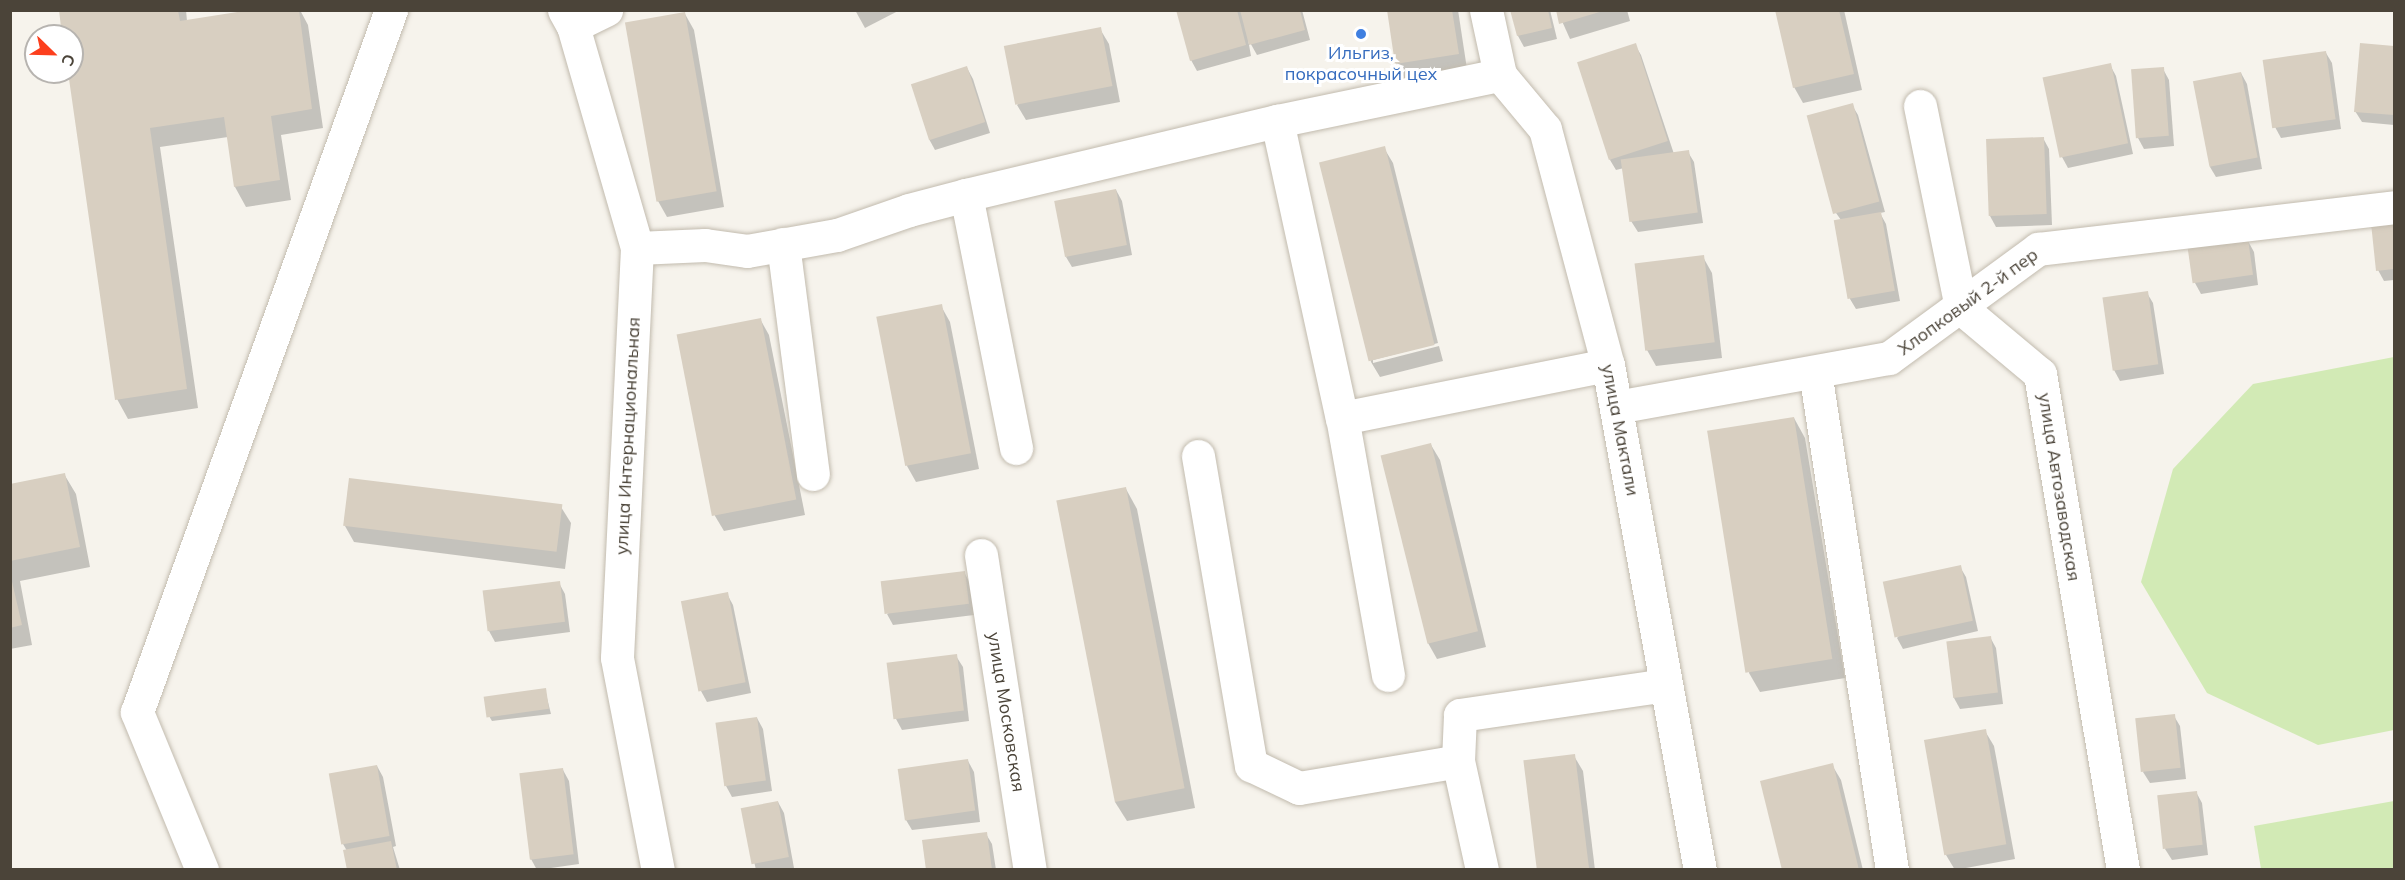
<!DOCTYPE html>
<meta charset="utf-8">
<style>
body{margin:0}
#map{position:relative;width:2405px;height:880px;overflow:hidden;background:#f6f3ec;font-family:Mulish,sans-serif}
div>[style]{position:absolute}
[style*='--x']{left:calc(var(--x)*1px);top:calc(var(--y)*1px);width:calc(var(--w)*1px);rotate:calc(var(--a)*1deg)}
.green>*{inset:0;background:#d2eab5}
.shadow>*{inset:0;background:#0003}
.building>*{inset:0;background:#d8cfc1;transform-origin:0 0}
.roads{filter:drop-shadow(0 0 2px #c2bbae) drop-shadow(0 0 2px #c2bbae)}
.minor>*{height:33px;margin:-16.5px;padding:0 16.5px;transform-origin:16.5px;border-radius:16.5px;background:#fff}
.dots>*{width:16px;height:16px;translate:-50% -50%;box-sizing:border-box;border:3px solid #fff;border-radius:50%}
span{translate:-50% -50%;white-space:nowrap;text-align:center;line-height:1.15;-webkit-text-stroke:6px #fff;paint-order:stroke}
.shop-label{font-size:18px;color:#366cbe}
.street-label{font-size:18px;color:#4b4439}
.frame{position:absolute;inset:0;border:12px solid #4b4439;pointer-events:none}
.north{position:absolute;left:24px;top:24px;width:60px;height:60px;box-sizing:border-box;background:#fff;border:2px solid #b7b4b0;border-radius:50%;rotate:113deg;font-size:16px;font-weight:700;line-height:24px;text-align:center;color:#4b4439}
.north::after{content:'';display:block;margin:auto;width:21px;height:27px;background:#fc3f1d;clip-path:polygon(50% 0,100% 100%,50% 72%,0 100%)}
</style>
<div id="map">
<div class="green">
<div style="clip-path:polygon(2394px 357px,2394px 730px,2318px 745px,2207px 693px,2141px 582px,2173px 469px,2253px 384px)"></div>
<div style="clip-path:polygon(2394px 801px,2394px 869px,2261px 869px,2254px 826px)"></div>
</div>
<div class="shadow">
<div style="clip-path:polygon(60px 10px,186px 10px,187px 21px,260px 10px,300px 10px,308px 25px,323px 128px,281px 135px,291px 200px,246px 207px,235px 187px,228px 137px,160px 147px,198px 408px,128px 419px,117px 399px,69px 72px,72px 72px,72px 36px,64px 36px)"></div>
<div style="clip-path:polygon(855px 10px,900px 10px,865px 28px)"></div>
<div style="clip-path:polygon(1178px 10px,1302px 10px,1310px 40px,1257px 55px,1248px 39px,1251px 56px,1197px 71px,1191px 60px)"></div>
<div style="clip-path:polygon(1388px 10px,1458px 10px,1467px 69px,1405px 79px,1396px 63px)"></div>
<div style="clip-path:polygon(1512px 10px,1550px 10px,1557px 39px,1524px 47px,1518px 36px)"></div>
<div style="clip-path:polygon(1557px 10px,1627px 10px,1630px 21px,1570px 39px)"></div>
<div style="clip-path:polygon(1777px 10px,1844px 10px,1862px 90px,1803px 103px,1794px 87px)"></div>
<div style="clip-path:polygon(685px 14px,694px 30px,724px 207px,667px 217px,658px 201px)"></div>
<div style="clip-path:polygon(1100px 29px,1109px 44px,1120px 102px,1026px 120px,1017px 105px)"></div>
<div style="clip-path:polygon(1635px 45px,1641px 55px,1674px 154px,1688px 152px,1694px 162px,1703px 223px,1638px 232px,1631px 221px,1624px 168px,1616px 170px,1610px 160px)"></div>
<div style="clip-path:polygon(2361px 45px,2394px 47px,2394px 125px,2362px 122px,2355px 111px)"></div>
<div style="clip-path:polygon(2326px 53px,2332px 63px,2341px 129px,2281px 138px,2275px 127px)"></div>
<div style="clip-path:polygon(2110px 65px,2116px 76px,2133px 154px,2068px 168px,2062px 157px)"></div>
<div style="clip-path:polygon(967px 68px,973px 79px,990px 133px,935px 150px,929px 139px)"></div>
<div style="clip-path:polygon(2163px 69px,2169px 80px,2174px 146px,2144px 149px,2138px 138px)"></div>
<div style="clip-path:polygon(2241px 73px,2247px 84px,2262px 169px,2216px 177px,2210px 167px)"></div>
<div style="clip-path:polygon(1852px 105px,1858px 115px,1885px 212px,1880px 213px,1886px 224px,1900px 301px,1856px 309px,1850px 299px,1841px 220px,1836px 213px)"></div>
<div style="clip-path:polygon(2043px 138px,2049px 149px,2052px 225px,1996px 227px,1990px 216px)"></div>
<div style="clip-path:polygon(1384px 148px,1393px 163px,1438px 343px,1373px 360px,1373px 363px,1439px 346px,1443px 361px,1380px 377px,1371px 362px,1321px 164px)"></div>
<div style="clip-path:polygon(1116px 190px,1122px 201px,1132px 255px,1072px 267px,1066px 257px)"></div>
<div style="clip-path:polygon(2394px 222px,2394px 280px,2384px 281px,2378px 270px)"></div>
<div style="clip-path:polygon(2248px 241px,2254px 252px,2258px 285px,2201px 294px,2195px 283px,2190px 249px)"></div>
<div style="clip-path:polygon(1703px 257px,1712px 273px,1722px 358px,1656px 366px,1647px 350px)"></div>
<div style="clip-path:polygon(2147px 293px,2153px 303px,2164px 374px,2120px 381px,2114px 370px,2104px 299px)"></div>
<div style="clip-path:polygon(941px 306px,950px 322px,979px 469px,916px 482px,907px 466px)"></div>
<div style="clip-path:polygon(760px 319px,769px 335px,805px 515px,724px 531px,715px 516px,679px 336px)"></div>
<div style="clip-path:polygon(1794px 418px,1805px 438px,1845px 678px,1760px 692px,1749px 673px)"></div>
<div style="clip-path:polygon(1431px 445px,1440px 460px,1486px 647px,1437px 659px,1428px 643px)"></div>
<div style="clip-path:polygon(64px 474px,76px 494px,90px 567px,20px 581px,32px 645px,10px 649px,10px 485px)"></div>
<div style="clip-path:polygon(1126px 489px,1137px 509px,1195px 808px,1127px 821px,1115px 802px)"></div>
<div style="clip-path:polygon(561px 507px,571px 523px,565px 569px,354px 542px,345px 526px)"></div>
<div style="clip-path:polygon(1960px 567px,1966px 577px,1978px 631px,1903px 649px,1897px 638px)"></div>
<div style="clip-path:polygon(964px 572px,970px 583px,974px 615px,893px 625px,887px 614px)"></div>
<div style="clip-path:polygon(559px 583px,565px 594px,570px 632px,495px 642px,489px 631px,484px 592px)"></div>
<div style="clip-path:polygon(727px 594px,733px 605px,751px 693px,707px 702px,701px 691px,683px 603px)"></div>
<div style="clip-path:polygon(1990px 637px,1996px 648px,2003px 704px,1960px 709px,1954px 698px,1947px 642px)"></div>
<div style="clip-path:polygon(956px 656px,963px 667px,969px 721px,902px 730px,896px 719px,889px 664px)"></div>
<div style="clip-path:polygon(545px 690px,551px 714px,492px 721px,489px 716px)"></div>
<div style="clip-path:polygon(2174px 716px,2180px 726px,2186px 779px,2150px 783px,2143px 772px)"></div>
<div style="clip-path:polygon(757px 718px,763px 729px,772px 791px,732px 797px,726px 786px)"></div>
<div style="clip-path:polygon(1985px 731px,1994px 746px,2015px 859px,1955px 870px,1946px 855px)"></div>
<div style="clip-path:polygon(1574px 756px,1583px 771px,1595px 870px,1538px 870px)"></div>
<div style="clip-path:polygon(968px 761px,974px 772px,980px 822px,912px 830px,906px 820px)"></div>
<div style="clip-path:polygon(1832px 765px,1841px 780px,1863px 870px,1784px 870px)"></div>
<div style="clip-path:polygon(377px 766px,383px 777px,396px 846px,393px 847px,400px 870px,348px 870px,347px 851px,343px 844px,331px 775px)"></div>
<div style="clip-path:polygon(563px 770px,569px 781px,579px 864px,537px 870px,531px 859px,521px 775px)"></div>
<div style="clip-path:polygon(2196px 792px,2202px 803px,2208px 855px,2172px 860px,2165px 849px)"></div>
<div style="clip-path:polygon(778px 802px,784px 813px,794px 868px,756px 870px,742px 809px)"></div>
<div style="clip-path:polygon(986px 834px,992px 844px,996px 870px,927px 870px)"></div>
</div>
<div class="building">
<div style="clip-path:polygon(59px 10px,178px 10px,180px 21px,250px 10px,299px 10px,312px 109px,271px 116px,280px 180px,234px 187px,224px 117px,150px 128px,187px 389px,115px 400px,68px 72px,72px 72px,72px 36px,62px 36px)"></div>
<div style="clip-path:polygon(1176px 10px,1237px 10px,1246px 45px,1190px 61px)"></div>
<div style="clip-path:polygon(1240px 10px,1300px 10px,1305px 30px,1249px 45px)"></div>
<div style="clip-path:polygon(1387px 10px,1452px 10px,1459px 54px,1395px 64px)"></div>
<div style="clip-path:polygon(1510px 10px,1548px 10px,1552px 28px,1517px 36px)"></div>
<div style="clip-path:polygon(1556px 10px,1603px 10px,1603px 11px,1559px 24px)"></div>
<div style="clip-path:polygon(1775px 10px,1839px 10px,1854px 74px,1793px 88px)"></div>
<div style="left:685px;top:12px;width:182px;height:61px;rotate:80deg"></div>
<div style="left:1101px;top:27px;width:60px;height:99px;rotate:79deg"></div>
<div style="left:1636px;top:43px;width:103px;height:62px;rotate:72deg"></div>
<div style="clip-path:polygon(2360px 43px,2394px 46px,2394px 115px,2354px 112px)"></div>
<div style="left:2326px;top:51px;width:69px;height:64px;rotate:82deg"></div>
<div style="left:2111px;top:63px;width:82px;height:70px;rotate:78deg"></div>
<div style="left:967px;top:66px;width:59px;height:59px;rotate:72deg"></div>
<div style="left:2164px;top:67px;width:69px;height:33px;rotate:86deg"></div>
<div style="left:2241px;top:72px;width:87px;height:49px;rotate:79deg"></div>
<div style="left:1853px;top:103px;width:102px;height:48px;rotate:75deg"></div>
<div style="left:2044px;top:137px;width:77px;height:58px;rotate:88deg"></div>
<div style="left:1385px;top:146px;width:205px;height:68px;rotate:76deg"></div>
<div style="left:1689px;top:150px;width:63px;height:69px;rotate:82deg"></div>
<div style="left:1116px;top:189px;width:57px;height:63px;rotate:79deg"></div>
<div style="left:1881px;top:212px;width:80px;height:48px;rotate:80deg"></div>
<div style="clip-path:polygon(2394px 220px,2394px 269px,2376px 271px,2371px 223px)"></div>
<div style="left:2248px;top:239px;width:36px;height:61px;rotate:82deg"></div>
<div style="left:1704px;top:255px;width:88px;height:70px;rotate:83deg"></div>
<div style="left:2148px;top:291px;width:74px;height:46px;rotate:82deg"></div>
<div style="left:942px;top:304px;width:152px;height:67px;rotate:79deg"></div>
<div style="left:761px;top:318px;width:185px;height:86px;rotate:79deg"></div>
<div style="left:1794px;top:417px;width:245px;height:88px;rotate:81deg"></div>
<div style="left:1431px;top:443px;width:194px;height:52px;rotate:76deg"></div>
<div style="clip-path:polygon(65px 473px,80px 547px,10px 561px,10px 484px)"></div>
<div style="left:349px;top:478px;width:215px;height:48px;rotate:7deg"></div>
<div style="left:1126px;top:487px;width:307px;height:71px;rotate:79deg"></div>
<div style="left:1961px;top:565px;width:57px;height:80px;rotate:78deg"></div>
<div style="left:965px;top:571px;width:33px;height:85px;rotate:83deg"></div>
<div style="clip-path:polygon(10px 573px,22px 625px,10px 628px)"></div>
<div style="left:560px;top:581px;width:41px;height:78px;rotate:83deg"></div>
<div style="left:728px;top:592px;width:92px;height:48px;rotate:79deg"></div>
<div style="left:1991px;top:636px;width:57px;height:45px;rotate:83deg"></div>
<div style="left:957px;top:654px;width:57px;height:71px;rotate:83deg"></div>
<div style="left:546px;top:688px;width:21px;height:63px;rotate:82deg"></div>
<div style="left:2175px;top:714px;width:54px;height:40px;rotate:84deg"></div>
<div style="left:757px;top:717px;width:64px;height:42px;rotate:82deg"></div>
<div style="left:1986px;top:729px;width:117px;height:63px;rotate:80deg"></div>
<div style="left:1575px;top:754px;width:117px;height:52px;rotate:83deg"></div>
<div style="left:968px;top:759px;width:52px;height:71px;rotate:82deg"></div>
<div style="clip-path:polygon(1833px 763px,1859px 870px,1782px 870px,1760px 781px)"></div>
<div style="left:377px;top:765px;width:72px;height:49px;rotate:80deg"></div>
<div style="left:563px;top:768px;width:87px;height:44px;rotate:83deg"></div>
<div style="left:2197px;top:791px;width:54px;height:40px;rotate:84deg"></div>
<div style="left:778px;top:801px;width:57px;height:38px;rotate:79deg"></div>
<div style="clip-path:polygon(987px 832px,992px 870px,926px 870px,922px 840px)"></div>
<div style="clip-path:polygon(391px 841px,397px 870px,347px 870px,343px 850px)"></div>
</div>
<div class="roads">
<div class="minor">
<div style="--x:564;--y:10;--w:18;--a:61"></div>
<div style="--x:573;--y:26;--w:231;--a:73.9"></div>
<div style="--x:637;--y:248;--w:410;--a:92.8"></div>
<div style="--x:617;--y:658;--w:216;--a:79.1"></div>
<div style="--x:1486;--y:10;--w:66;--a:77.8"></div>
<div style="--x:1500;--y:75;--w:70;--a:50.2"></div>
<div style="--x:1545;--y:129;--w:244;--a:75.1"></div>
<div style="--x:1608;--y:365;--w:513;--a:79.68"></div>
<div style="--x:573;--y:26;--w:37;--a:-26"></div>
<div style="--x:1920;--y:106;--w:206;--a:78.5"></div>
<div style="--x:1961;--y:308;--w:103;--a:39.9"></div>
<div style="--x:2040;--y:374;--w:503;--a:80.5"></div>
<div style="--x:1277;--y:121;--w:304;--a:77.7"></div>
<div style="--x:966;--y:195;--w:258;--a:78.8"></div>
<div style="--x:783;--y:244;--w:232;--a:82.6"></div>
<div style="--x:637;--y:248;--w:68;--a:-2.5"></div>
<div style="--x:705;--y:245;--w:42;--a:8.1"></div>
<div style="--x:747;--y:251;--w:91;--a:-10.1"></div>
<div style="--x:837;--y:235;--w:76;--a:-19.1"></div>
<div style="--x:909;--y:210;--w:59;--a:-14.7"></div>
<div style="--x:966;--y:195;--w:320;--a:-13.4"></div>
<div style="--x:1277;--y:121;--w:228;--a:-11.7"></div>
<div style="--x:1815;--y:372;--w:504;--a:81.21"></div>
<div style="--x:1616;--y:407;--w:277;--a:-10.2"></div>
<div style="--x:1889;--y:358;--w:185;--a:-36.2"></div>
<div style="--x:2038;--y:249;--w:358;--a:-6.7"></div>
<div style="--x:1198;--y:456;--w:314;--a:80.3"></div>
<div style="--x:1251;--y:765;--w:53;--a:25.6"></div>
<div style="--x:1299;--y:788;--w:161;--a:-9.6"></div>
<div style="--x:981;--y:555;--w:319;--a:81.2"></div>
<div style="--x:1388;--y:675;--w:261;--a:-100.1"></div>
<div style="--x:1342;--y:418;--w:271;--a:-11.3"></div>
<div style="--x:202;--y:870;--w:171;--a:-112.4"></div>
<div style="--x:137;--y:712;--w:747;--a:-70.11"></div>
<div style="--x:1482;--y:870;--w:112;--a:-102.4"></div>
<div style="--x:1458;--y:761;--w:46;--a:-87.5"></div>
<div style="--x:1460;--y:715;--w:208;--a:-8.3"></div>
</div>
</div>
<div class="dots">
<div style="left:1361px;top:34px;background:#3f7fe0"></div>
</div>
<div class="shop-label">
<span style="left:1361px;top:64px">Ильгиз,<br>покрасочный цех</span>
</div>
<div class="street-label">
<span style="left:1968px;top:302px;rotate:-36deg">Хлопковый 2-й пер</span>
<span style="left:1620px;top:430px;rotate:79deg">улица Мактали</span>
<span style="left:628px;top:436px;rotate:-87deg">улица Интернациональная</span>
<span style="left:2059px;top:487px;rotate:81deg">улица Автозаводская</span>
<span style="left:1006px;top:712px;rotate:81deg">улица Московская</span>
</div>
<div class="frame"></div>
<div class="north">С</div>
</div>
